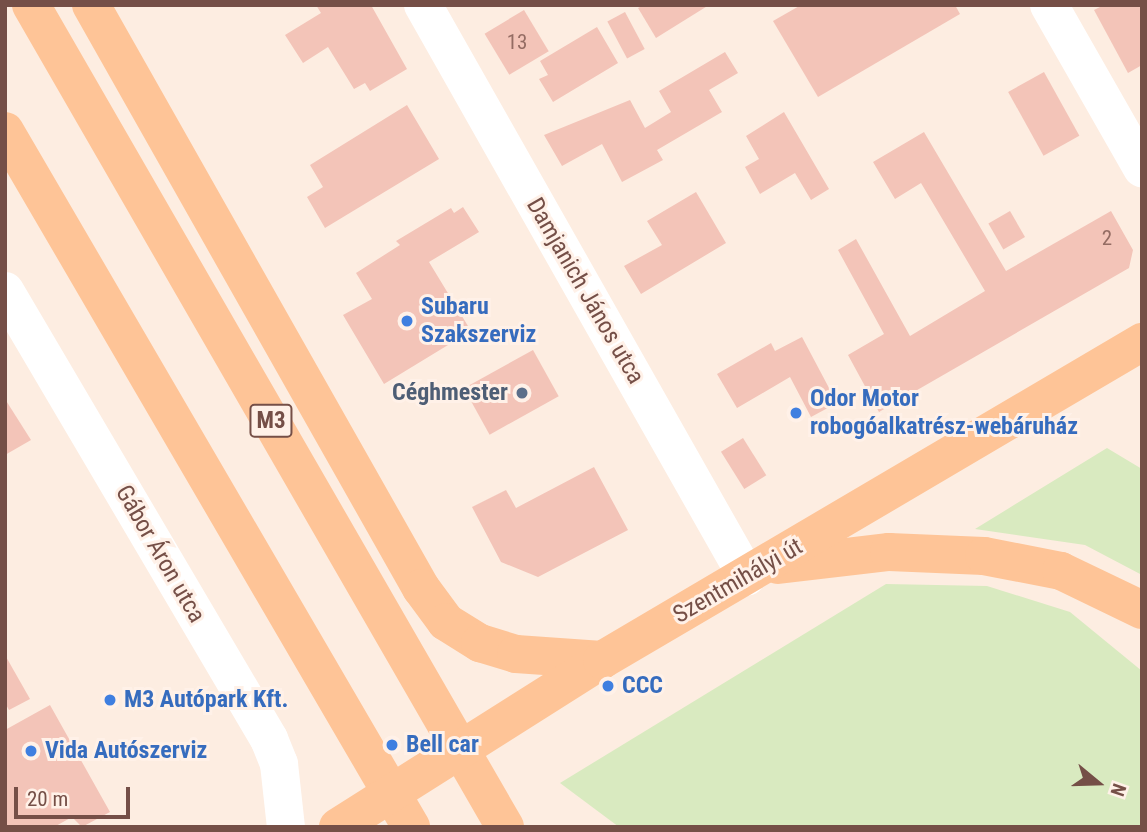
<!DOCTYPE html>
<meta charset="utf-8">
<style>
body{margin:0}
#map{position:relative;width:1147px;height:832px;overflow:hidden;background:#fdede1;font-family:"Roboto Condensed",sans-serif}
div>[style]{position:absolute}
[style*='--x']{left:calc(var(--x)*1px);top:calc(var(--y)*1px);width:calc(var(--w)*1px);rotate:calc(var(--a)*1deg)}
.green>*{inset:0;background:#d9eac0}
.building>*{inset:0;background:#f3c4b8;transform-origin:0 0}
.minor>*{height:38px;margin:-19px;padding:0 19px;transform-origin:19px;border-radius:19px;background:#fff}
.major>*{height:38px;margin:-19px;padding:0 19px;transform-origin:19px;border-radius:19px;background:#fec497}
.dots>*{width:19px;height:19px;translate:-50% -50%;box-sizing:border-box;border:4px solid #fff1e8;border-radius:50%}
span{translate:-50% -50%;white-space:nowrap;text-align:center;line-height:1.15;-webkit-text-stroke:6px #fff1e8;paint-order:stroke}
.number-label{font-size:21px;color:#946c63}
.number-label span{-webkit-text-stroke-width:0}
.shield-label span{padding:2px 5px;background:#fff1e8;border:2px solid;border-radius:5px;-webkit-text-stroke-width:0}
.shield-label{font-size:23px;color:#754f47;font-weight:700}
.street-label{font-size:24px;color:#754f47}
.shop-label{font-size:24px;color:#366cbe;font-weight:700}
.left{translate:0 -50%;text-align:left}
.service-label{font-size:24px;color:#4e5e75;font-weight:700}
.right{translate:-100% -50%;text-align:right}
.frame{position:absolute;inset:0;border:7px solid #754f47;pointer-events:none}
.north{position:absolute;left:1063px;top:748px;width:70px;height:70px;-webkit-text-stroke:5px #fff1e8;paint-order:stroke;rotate:109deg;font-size:19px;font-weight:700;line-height:28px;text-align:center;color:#754f47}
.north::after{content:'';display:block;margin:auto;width:24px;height:32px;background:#754f47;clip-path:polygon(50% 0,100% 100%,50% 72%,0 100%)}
.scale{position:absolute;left:14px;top:787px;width:116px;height:32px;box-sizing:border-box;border:4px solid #754f47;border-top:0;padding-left:9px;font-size:21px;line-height:24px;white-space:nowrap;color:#754f47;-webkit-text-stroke:5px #fff1e8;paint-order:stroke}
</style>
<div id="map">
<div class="green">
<div style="clip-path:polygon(1107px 448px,1142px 469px,1142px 575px,1085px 545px,975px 529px)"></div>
<div style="clip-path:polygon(886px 584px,987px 586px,1070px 612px,1142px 671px,1142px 827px,619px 827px,560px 783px)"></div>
</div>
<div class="building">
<div style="clip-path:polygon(316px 5px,371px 5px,407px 69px,370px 91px,365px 83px,354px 89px,328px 47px,303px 63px,285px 35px,321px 13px)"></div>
<div style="clip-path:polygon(644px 5px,709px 5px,656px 38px,638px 8px)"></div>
<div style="clip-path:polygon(801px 5px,955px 5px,960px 14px,818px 97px,773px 21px)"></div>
<div style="clip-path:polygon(1104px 5px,1142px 5px,1142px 65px,1128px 73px,1094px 10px)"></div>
<div style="left:524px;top:10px;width:48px;height:46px;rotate:59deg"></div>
<div style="left:625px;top:12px;width:42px;height:20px;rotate:62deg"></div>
<div style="clip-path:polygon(597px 27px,618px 63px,553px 102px,539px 79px,548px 75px,540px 61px)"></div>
<div style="clip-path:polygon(725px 52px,738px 73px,709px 90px,722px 112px,657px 150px,663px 160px,622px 182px,602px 144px,562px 166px,544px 135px,630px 100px,645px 128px,671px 112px,659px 91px)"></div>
<div style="left:1044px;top:72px;width:73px;height:41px;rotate:61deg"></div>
<div style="clip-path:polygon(407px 105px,439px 159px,325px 228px,307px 197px,323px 187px,310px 165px)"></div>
<div style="clip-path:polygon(784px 112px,829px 189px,811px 200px,795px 173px,760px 194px,745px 167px,759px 159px,746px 136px)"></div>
<div style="clip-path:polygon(924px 132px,1006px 271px,1111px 211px,1133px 250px,1129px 268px,879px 412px,848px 355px,884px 334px,838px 250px,856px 239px,910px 336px,985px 291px,921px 183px,895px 199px,873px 162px)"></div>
<div style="clip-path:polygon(696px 192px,726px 243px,641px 294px,624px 266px,662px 245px,647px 221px)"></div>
<div style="clip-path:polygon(463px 207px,479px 232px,429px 262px,471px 331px,384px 384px,343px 315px,372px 299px,356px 273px,400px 245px,396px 241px,451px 208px,454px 213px)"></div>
<div style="left:1010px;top:211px;width:30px;height:25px;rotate:60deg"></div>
<div style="clip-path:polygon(802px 337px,837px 403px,811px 417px,790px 377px,737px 408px,717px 374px,771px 343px,775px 351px)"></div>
<div style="left:533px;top:350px;width:53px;height:79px;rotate:61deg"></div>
<div style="clip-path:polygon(5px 399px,31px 440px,5px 455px)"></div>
<div style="left:743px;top:438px;width:44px;height:26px;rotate:58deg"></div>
<div style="clip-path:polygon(594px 467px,628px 530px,538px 577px,501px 562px,472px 507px,506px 490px,516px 508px)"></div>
<div style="clip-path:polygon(5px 655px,30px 699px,9px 710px,5px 703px)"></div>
<div style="clip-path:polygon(50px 705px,110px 812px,82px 827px,72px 817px,54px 827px,5px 827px,5px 730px)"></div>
</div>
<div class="minor">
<div style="--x:423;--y:5;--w:657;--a:60.47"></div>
<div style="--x:1049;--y:5;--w:188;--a:60.3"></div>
<div style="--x:5;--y:291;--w:520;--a:59.49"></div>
<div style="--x:269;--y:739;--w:27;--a:68"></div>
<div style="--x:279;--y:764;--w:63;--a:83.7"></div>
</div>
<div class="major">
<div style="--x:31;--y:5;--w:949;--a:60.03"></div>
<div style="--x:91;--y:5;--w:670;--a:60.49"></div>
<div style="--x:421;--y:588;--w:42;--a:53.7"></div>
<div style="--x:446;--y:622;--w:40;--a:32"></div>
<div style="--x:480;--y:643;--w:38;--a:17"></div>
<div style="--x:516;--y:654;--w:86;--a:4"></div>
<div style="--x:5;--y:131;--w:806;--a:59.74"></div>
<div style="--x:778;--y:565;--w:112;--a:-6.7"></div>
<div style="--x:889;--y:552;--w:95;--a:2.4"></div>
<div style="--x:984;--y:556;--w:78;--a:11"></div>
<div style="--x:1061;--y:571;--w:90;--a:25.7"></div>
<div style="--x:338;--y:827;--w:312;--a:-32.3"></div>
<div style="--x:602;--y:660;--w:627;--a:-30.49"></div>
</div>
<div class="dots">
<div style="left:407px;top:321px;background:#3f7fe0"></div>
<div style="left:522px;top:393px;background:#5c6f8a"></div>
<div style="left:796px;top:413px;background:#3f7fe0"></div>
<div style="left:608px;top:686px;background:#3f7fe0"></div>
<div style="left:110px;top:700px;background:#3f7fe0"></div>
<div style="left:392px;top:745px;background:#3f7fe0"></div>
<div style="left:31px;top:751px;background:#3f7fe0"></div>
</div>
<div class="number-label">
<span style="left:517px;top:42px">13</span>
<span style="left:1107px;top:238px">2</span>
</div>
<div class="shield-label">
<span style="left:271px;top:421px">M3</span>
</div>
<div class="street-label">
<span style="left:585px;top:291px;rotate:60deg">Damjanich János utca</span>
<span style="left:160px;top:554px;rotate:60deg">Gábor Áron utca</span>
<span style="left:738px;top:581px;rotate:-30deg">Szentmihályi út</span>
</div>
<div class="shop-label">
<span class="left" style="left:421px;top:321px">Subaru<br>Szakszerviz</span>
<span class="left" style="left:810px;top:413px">Odor Motor<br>robogóalkatrész-webáruház</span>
<span class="left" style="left:622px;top:686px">CCC</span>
<span class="left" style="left:124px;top:700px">M3 Autópark Kft.</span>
<span class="left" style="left:406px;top:745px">Bell car</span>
<span class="left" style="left:45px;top:751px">Vida Autószerviz</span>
</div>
<div class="service-label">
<span class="right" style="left:508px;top:393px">Céghmester</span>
</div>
<div class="frame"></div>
<div class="north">N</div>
<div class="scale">20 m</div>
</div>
